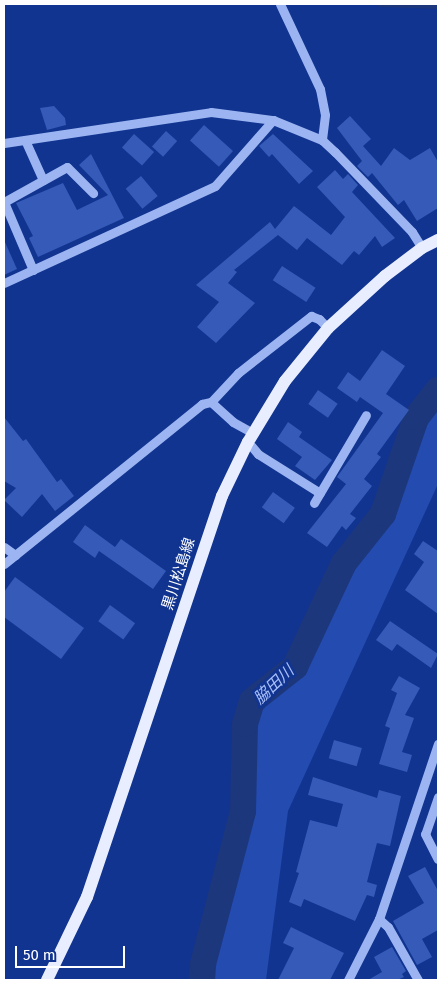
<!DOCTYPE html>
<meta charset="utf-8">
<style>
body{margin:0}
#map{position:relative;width:442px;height:984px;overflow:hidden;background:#113490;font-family:"Fira Sans","Noto Sans JP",sans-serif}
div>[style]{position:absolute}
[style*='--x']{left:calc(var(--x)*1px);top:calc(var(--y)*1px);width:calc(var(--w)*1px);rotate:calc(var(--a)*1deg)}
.green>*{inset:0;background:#234bb0}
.stream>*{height:4.5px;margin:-2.25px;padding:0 2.25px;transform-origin:2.25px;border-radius:2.25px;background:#1d377d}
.river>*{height:26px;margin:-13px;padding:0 13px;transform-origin:13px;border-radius:13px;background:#1d377d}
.building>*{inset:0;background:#355ab8;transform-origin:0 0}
.minor>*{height:9px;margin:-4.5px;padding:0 4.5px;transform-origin:4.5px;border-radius:4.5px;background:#9cb5f2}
.major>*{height:12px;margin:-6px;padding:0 6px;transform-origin:6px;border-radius:6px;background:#e8edff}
span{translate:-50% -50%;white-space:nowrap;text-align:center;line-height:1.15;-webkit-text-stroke:5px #113490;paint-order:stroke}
.street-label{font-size:15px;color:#fff}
.water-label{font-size:16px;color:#a8c0f9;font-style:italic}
.frame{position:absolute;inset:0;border:5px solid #fff;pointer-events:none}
.scale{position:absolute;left:15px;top:946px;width:110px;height:22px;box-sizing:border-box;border:2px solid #fff;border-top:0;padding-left:6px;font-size:15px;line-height:18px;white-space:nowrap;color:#fff;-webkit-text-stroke:4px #113490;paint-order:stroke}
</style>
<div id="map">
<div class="green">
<div style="clip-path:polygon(438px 401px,438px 484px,288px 811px,266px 980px,208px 980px,248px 811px,253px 708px,296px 675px,420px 421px)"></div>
</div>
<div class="stream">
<div style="--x:380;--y:4;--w:58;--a:2"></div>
</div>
<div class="river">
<div style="--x:202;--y:980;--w:16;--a:-86"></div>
<div style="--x:203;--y:964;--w:158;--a:-75.3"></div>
<div style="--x:243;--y:811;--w:87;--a:-88.7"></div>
<div style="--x:245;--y:724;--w:24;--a:-73"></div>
<div style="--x:252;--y:701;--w:55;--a:-38.3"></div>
<div style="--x:295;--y:667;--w:115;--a:-64.8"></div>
<div style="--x:344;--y:563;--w:63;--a:-51.5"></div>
<div style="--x:383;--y:514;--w:102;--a:-71"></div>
<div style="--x:416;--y:418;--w:36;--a:-52"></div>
</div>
<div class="building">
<div style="clip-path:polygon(54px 106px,65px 118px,66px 125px,47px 130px,40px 108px)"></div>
<div style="clip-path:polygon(350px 116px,371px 139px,363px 146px,381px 166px,394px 148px,410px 160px,430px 148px,438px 162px,438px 208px,417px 221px,404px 200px,398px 205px,372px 173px,368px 177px,357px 166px,362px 161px,337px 128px)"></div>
<div style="left:204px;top:125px;width:39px;height:21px;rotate:42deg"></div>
<div style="left:166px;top:131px;width:15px;height:21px;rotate:42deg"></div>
<div style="left:134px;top:134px;width:27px;height:18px;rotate:42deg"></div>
<div style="clip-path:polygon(273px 134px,313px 171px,299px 184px,272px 154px,269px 157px,259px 146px)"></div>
<div style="clip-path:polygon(91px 154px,124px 218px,38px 257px,29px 238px,33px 236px,16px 203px,63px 183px,77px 210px,108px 195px,79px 165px)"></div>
<div style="clip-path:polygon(335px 170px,343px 179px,348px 174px,358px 185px,352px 192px,395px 238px,382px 247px,375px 236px,359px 255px,354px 251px,342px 265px,307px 238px,297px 250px,278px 235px,234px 270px,237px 272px,228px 283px,255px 303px,216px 343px,197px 327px,219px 302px,196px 285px,270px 222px,275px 229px,294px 206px,331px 235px,345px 217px,317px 187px)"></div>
<div style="left:141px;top:176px;width:26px;height:20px;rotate:50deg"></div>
<div style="clip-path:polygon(4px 240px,17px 269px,4px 275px)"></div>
<div style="left:282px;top:266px;width:40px;height:17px;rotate:33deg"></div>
<div style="clip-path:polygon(382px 350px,405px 366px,386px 394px,409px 410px,377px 454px,381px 457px,364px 479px,372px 486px,350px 514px,356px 518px,346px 530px,342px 526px,327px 547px,307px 533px,346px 484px,337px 477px,383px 413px,360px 397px,357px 402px,337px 388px,348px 372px,360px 381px)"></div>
<div style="left:318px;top:390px;width:24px;height:17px;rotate:35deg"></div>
<div style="clip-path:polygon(4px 417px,23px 441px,26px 439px,57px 482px,61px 479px,74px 496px,55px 511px,42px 494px,22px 517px,4px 500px,16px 488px,4px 481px)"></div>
<div style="clip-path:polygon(288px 422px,302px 432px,299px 437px,332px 460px,315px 480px,295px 466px,302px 457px,277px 439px)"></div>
<div style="left:273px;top:492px;width:27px;height:19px;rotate:36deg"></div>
<div style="clip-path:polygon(85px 525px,115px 547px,121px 539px,166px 571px,153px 589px,99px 551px,95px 558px,73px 542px)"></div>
<div style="clip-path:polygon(423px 541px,438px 551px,438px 614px,405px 590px,424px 562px,414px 554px)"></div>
<div style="clip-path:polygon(15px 577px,84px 628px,61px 659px,4px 617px,4px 592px)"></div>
<div style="left:110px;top:605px;width:31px;height:20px;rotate:36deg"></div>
<div style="clip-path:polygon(390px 621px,438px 654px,431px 668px,397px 644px,392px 651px,376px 640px)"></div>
<div style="clip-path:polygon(399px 676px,420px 688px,405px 715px,414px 718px,402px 752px,412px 755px,407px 772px,379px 764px,390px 728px,385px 726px,397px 693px,391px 690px)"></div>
<div style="left:334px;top:740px;width:29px;height:19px;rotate:16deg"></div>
<div style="clip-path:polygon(313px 777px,377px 798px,379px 790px,401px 796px,390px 846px,377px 843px,370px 870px,367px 882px,377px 885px,374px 897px,367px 895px,355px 921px,304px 899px,301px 907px,289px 902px,299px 873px,296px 872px,310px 820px,337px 827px,343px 804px,308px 795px)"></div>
<div style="clip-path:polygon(425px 867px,438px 891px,438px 930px,422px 939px,432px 957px,417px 965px,393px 921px,424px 903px,408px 876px)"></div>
<div style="clip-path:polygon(291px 927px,344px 953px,330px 980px,278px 980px,294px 948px,283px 943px)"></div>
<div style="clip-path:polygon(392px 947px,406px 971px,402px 974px,404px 977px,397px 980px,368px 980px,382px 972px,374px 957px)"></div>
</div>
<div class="minor">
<div style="--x:280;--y:4;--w:94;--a:64.8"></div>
<div style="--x:320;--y:89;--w:26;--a:79"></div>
<div style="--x:325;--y:115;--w:25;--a:97"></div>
<div style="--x:25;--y:140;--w:44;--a:65.8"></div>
<div style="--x:4;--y:143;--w:209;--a:-8.5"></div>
<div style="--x:211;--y:112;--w:63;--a:7.4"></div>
<div style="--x:273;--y:120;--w:53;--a:22.2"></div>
<div style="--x:322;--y:140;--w:18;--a:43"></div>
<div style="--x:335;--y:152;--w:111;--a:46.1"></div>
<div style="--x:412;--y:232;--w:19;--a:58"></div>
<div style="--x:33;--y:270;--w:74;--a:-113.1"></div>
<div style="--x:4;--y:202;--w:72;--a:-29.1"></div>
<div style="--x:67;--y:167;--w:37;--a:45"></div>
<div style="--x:4;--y:283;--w:232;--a:-24.7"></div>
<div style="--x:215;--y:186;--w:88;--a:-48.7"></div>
<div style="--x:211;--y:402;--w:40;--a:-47"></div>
<div style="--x:238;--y:373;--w:93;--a:-38"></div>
<div style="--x:311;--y:316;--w:9;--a:21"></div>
<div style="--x:319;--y:319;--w:13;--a:45"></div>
<div style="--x:211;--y:402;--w:30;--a:42"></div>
<div style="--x:233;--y:422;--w:23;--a:29"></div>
<div style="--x:248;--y:442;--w:16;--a:50"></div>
<div style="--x:258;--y:454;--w:73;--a:32.2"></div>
<div style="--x:314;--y:503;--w:102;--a:-59.4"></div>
<div style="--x:4;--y:547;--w:14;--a:36"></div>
<div style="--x:4;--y:564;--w:255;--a:-38.9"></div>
<div style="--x:202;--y:404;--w:9;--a:-13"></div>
<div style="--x:438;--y:797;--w:39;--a:109"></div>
<div style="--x:425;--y:834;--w:28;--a:63"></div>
<div style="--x:379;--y:919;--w:12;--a:42"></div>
<div style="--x:388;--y:927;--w:61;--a:60.5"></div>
<div style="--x:348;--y:980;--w:68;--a:-63.1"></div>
<div style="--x:379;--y:919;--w:185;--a:-71.4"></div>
</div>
<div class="major">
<div style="--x:47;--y:980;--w:92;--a:-64.3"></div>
<div style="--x:87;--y:897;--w:423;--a:-71.4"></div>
<div style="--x:222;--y:496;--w:60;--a:-64.3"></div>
<div style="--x:248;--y:442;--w:71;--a:-58.8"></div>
<div style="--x:285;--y:381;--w:68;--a:-50.9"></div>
<div style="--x:328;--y:328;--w:77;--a:-42.4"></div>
<div style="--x:385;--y:276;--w:46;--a:-37.1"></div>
<div style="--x:422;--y:248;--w:18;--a:-27"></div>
</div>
<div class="street-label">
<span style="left:179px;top:574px;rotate:-72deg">黒川松島線</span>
</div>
<div class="water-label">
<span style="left:274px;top:685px;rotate:-43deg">脇田川</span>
</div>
<div class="frame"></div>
<div class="scale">50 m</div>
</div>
